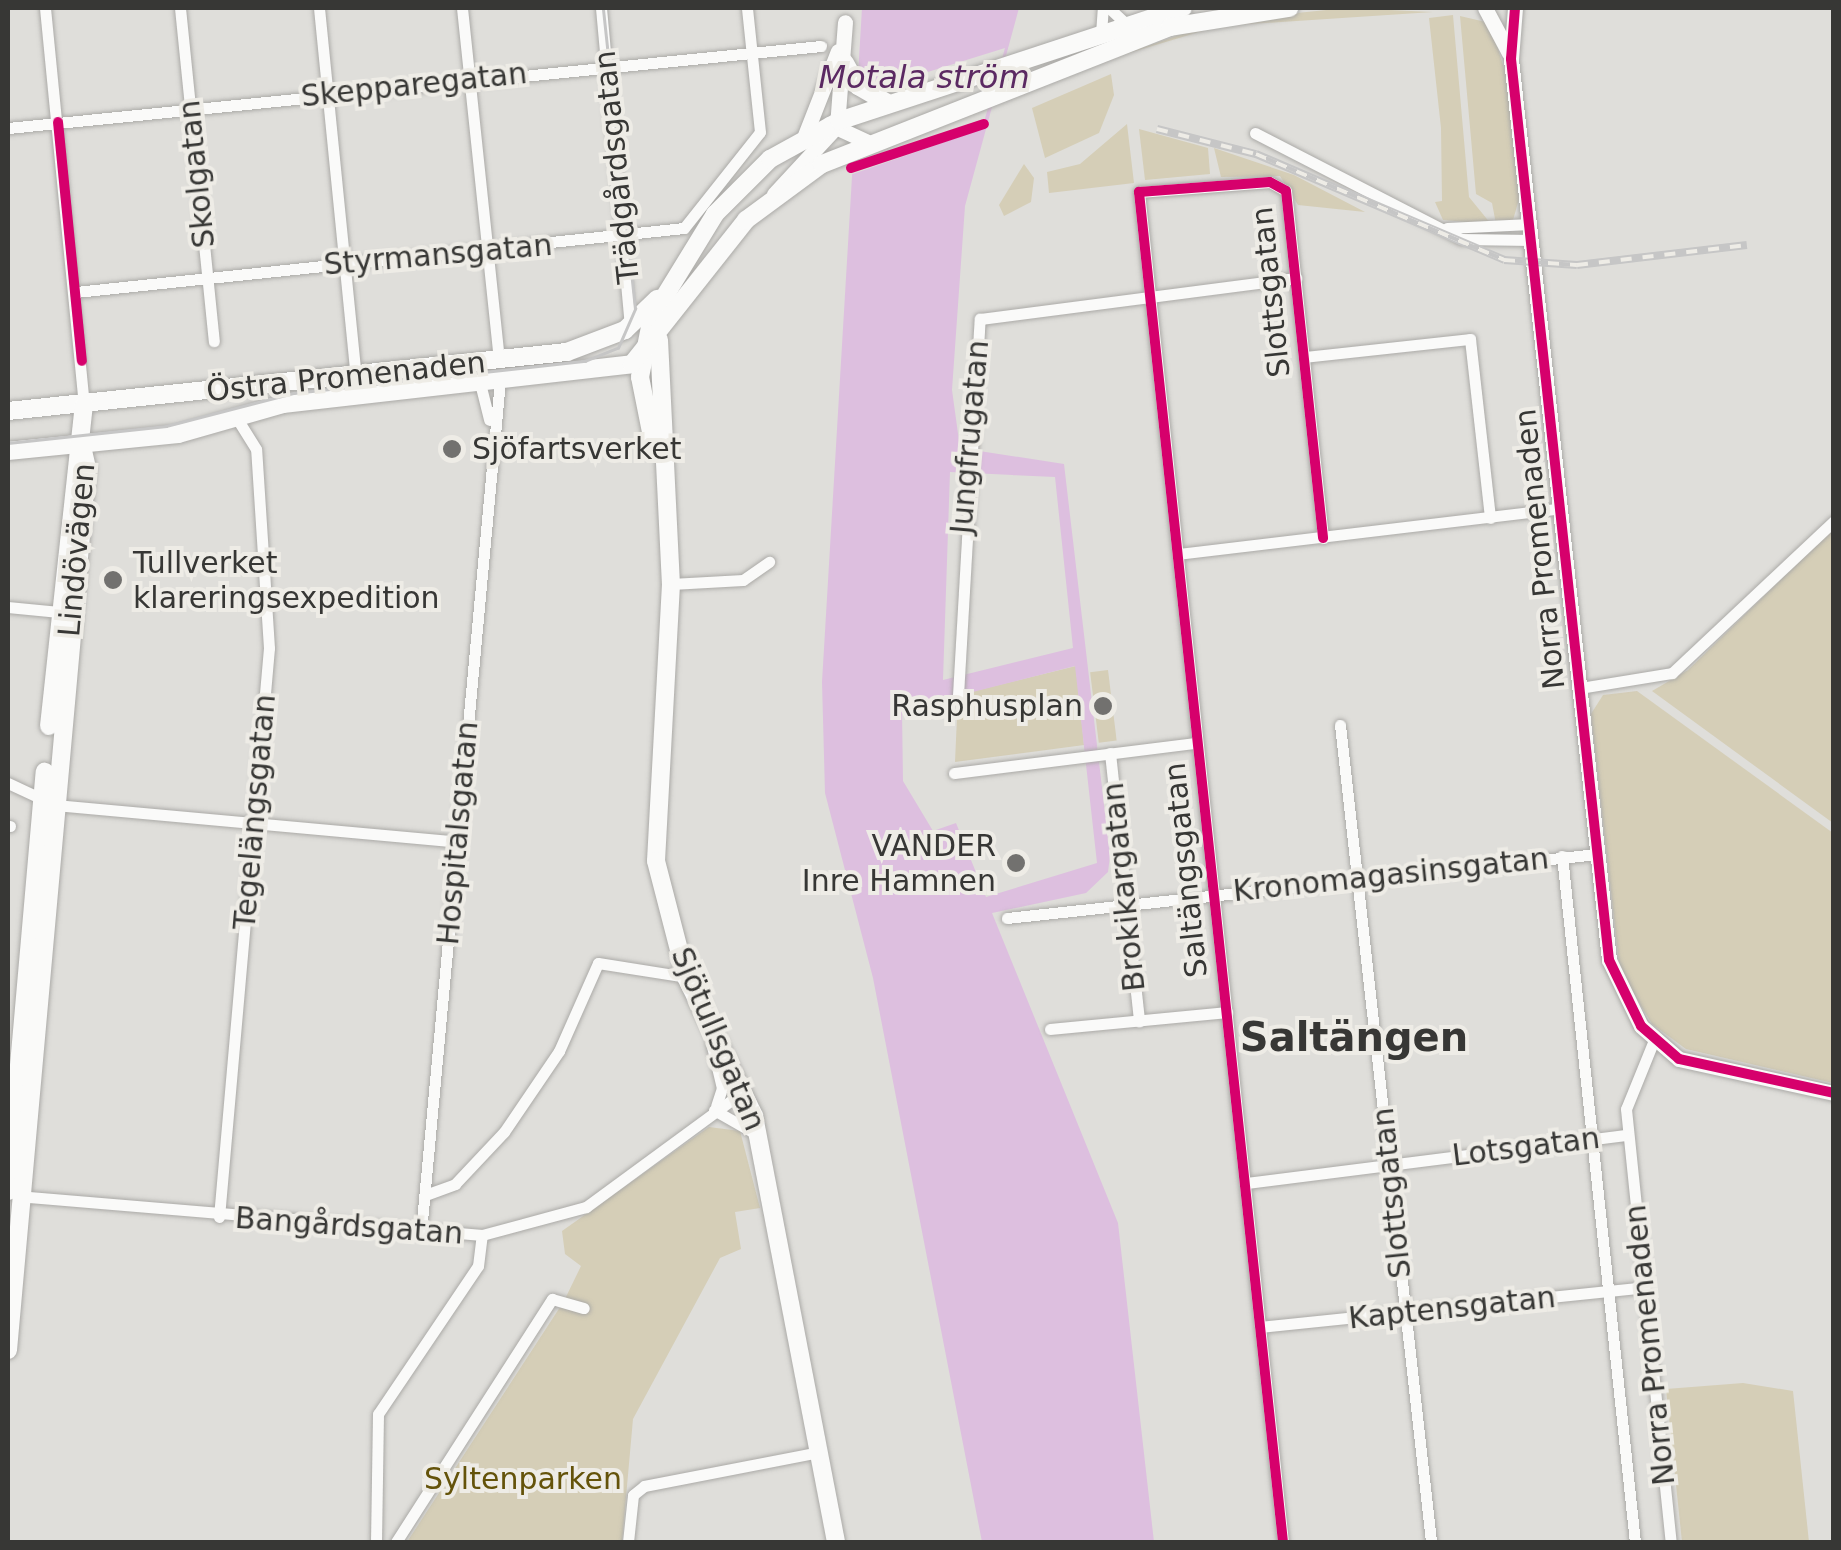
<!DOCTYPE html>
<meta charset="utf-8">
<style>
body{margin:0}
#map{position:relative;width:1841px;height:1550px;overflow:hidden;background:#dfdeda;font-family:"DejaVu Sans",sans-serif}
div>[style]{position:absolute}
[style*='--x']{left:calc(var(--x)*1px);top:calc(var(--y)*1px);width:calc(var(--w)*1px);rotate:calc(var(--a)*1deg)}
.green>*{inset:0;background:#d5ceb7;transform-origin:0 0}
.water>*{inset:0;background:#ddbfdf}
.pier>*{inset:0;background:#dfdeda}
.roads{filter:drop-shadow(0 0 2px #abaaa7) drop-shadow(0 0 2px #abaaa7)}
.minor>*{height:11px;margin:-5.5px;padding:0 5.5px;transform-origin:5.5px;border-radius:5.5px;background:#fafaf9}
.tertiary>*{height:15px;margin:-7.5px;padding:0 7.5px;transform-origin:7.5px;border-radius:7.5px;background:#fafaf9}
.secondary>*{height:18px;margin:-9px;padding:0 9px;transform-origin:9px;border-radius:9px;background:#fafaf9}
.tram>*{height:2.5px;margin:-1.25px;padding:0 1.25px;transform-origin:1.25px;border-radius:1.25px;background:#c6c6c6}
.rail>*{height:8px;margin-top:-4px;transform-origin:0;background:repeating-linear-gradient(90deg,#eeece6 0 11px,#c6c6c6 0 22px);box-sizing:border-box;border-block:2px solid #c6c6c6}
.cycleway>*{height:10px;margin:-5px;padding:0 5px;transform-origin:5px;border-radius:5px;background:#d6006c}
.dots>*{width:28px;height:28px;translate:-50% -50%;box-sizing:border-box;border:5px solid #eeece6;border-radius:50%}
span{translate:-50% -50%;white-space:nowrap;text-align:center;line-height:1.15;-webkit-text-stroke:8px #eeece6;paint-order:stroke}
.street-label{font-size:30px;color:#373735}
.poi-label{font-size:30px;color:#373735}
.left{translate:0 -50%;text-align:left}
.right{translate:-100% -50%;text-align:right}
.park-label{font-size:30px;color:#64530a}
.water-label{font-size:32px;color:#5b2962;font-style:italic}
.district-label{font-size:40px;color:#373735;font-weight:700}
.frame{position:absolute;inset:0;border:10px solid #373735;pointer-events:none}
</style>
<div id="map">
<div class="green">
<div style="clip-path:polygon(1346px 8px,1433px 12px,1219px 26px,1119px 56px,1219px 21px)"></div>
<div style="clip-path:polygon(1453px 15px,1469px 197px,1491px 224px,1443px 220px,1435px 202px,1442px 201px,1441px 128px,1429px 18px)"></div>
<div style="clip-path:polygon(1460px 16px,1490px 23px,1506px 75px,1519px 199px,1513px 220px,1496px 224px,1492px 203px,1476px 194px)"></div>
<div style="clip-path:polygon(1111px 74px,1114px 95px,1099px 133px,1045px 158px,1032px 108px)"></div>
<div style="clip-path:polygon(1127px 124px,1134px 183px,1049px 193px,1047px 172px,1080px 164px)"></div>
<div style="clip-path:polygon(1139px 129px,1208px 148px,1210px 174px,1145px 180px)"></div>
<div style="clip-path:polygon(1214px 148px,1294px 175px,1365px 212px,1298px 205px,1280px 176px,1221px 177px)"></div>
<div style="clip-path:polygon(1024px 164px,1034px 178px,1031px 202px,1004px 216px,999px 205px)"></div>
<div style="clip-path:polygon(1833px 529px,1833px 823px,1652px 691px,1688px 670px)"></div>
<div style="clip-path:polygon(1076px 666px,1084px 745px,955px 762px,958px 695px)"></div>
<div style="left:1108px;top:670px;width:71px;height:18px;rotate:83deg"></div>
<div style="clip-path:polygon(1637px 691px,1833px 833px,1833px 1083px,1686px 1049px,1652px 1024px,1620px 971px,1591px 714px,1603px 695px)"></div>
<div style="clip-path:polygon(709px 1127px,740px 1131px,760px 1208px,735px 1212px,741px 1249px,720px 1258px,633px 1419px,622px 1542px,407px 1542px,564px 1301px,581px 1266px,565px 1254px,562px 1231px)"></div>
<div style="clip-path:polygon(1743px 1383px,1793px 1391px,1809px 1542px,1682px 1542px,1666px 1389px)"></div>
</div>
<div class="water">
<div style="clip-path:polygon(evenodd,862px 8px,1019px 8px,965px 206px,952px 390px,960px 448px,1064px 464px,1110px 856px,1108px 872px,1086px 893px,992px 913px,1118px 1223px,1154px 1542px,982px 1542px,873px 978px,825px 793px,822px 682px,862px 8px,950px 472px,1055px 477px,1073px 648px,943px 680px,950px 472px,862px 8px,1075px 666px,1097px 863px,986px 897px,956px 823px,933px 831px,903px 781px,902px 710px,1075px 666px)"></div>
</div>
<div class="pier">
<div style="clip-path:polygon(1005px 48px,982px 129px,850px 175px,855px 73px,889px 84px)"></div>
</div>
<div class="roads">
<div class="minor">
<div style="--x:45;--y:8;--w:399;--a:84.4"></div>
<div style="--x:180;--y:8;--w:335;--a:84.2"></div>
<div style="--x:319;--y:8;--w:382;--a:84.3"></div>
<div style="--x:462;--y:8;--w:354;--a:84"></div>
<div style="--x:601;--y:8;--w:319;--a:84.8"></div>
<div style="--x:1109;--y:8;--w:25;--a:43"></div>
<div style="--x:1101;--y:34;--w:26;--a:-86"></div>
<div style="--x:8;--y:128;--w:817;--a:-5.76"></div>
<div style="--x:1255;--y:133;--w:232;--a:27.2"></div>
<div style="--x:1461;--y:239;--w:70;--a:0.8"></div>
<div style="--x:1447;--y:228;--w:83;--a:-2.8"></div>
<div style="--x:76;--y:292;--w:611;--a:-6.01"></div>
<div style="--x:684;--y:228;--w:122;--a:-51.6"></div>
<div style="--x:760;--y:132;--w:125;--a:-96"></div>
<div style="--x:1304;--y:357;--w:167;--a:-6.2"></div>
<div style="--x:1470;--y:339;--w:180;--a:83.6"></div>
<div style="--x:480;--y:383;--w:38;--a:76"></div>
<div style="--x:1178;--y:554;--w:386;--a:-6.8"></div>
<div style="--x:671;--y:584;--w:72;--a:-3.2"></div>
<div style="--x:743;--y:580;--w:32;--a:-35"></div>
<div style="--x:8;--y:607;--w:51;--a:5.6"></div>
<div style="--x:1580;--y:688;--w:93;--a:-9.3"></div>
<div style="--x:1672;--y:673;--w:222;--a:-43.2"></div>
<div style="--x:958;--y:695;--w:377;--a:-86.7"></div>
<div style="--x:980;--y:319;--w:319;--a:-7.4"></div>
<div style="--x:1340;--y:725;--w:822;--a:83.64"></div>
<div style="--x:1110;--y:753;--w:270;--a:83.8"></div>
<div style="--x:954;--y:773;--w:244;--a:-7.1"></div>
<div style="--x:8;--y:783;--w:52;--a:25.1"></div>
<div style="--x:55;--y:805;--w:405;--a:5.2"></div>
<div style="--x:8;--y:826;--w:2;--a:0"></div>
<div style="--x:1562;--y:856;--w:690;--a:83.93"></div>
<div style="--x:1007;--y:918;--w:593;--a:-6.19"></div>
<div style="--x:1050;--y:1029;--w:178;--a:-5.5"></div>
<div style="--x:1654;--y:1040;--w:74;--a:112.1"></div>
<div style="--x:1626;--y:1109;--w:435;--a:84.1"></div>
<div style="--x:711;--y:1042;--w:47;--a:76.6"></div>
<div style="--x:722;--y:1088;--w:19;--a:108"></div>
<div style="--x:714;--y:1110;--w:48;--a:29.7"></div>
<div style="--x:1246;--y:1183;--w:385;--a:-7.2"></div>
<div style="--x:428;--y:1194;--w:29;--a:-20"></div>
<div style="--x:455;--y:1184;--w:71;--a:-46.7"></div>
<div style="--x:504;--y:1132;--w:98;--a:-55.8"></div>
<div style="--x:559;--y:1051;--w:96;--a:-66.1"></div>
<div style="--x:598;--y:963;--w:89;--a:9"></div>
<div style="--x:17;--y:1196;--w:467;--a:4.8"></div>
<div style="--x:482;--y:1235;--w:108;--a:-15.1"></div>
<div style="--x:586;--y:1207;--w:197;--a:-36.3"></div>
<div style="--x:219;--y:1217;--w:571;--a:-84.98"></div>
<div style="--x:269;--y:648;--w:199;--a:-93.7"></div>
<div style="--x:256;--y:449;--w:38;--a:-122"></div>
<div style="--x:421;--y:1232;--w:855;--a:-84.7"></div>
<div style="--x:1260;--y:1327;--w:386;--a:-5.9"></div>
<div style="--x:376;--y:1542;--w:128;--a:-89.1"></div>
<div style="--x:378;--y:1414;--w:179;--a:-56"></div>
<div style="--x:478;--y:1266;--w:31;--a:-83"></div>
<div style="--x:396;--y:1542;--w:289;--a:-57.3"></div>
<div style="--x:552;--y:1299;--w:33;--a:16"></div>
<div style="--x:628;--y:1542;--w:47;--a:-83.9"></div>
<div style="--x:633;--y:1495;--w:14;--a:-39"></div>
<div style="--x:644;--y:1486;--w:178;--a:-11"></div>
<div style="--x:1283;--y:1542;--w:1358;--a:-96.09"></div>
<div style="--x:1139;--y:192;--w:131;--a:-4.4"></div>
<div style="--x:1270;--y:182;--w:18;--a:29"></div>
<div style="--x:1286;--y:191;--w:349;--a:83.9"></div>
</div>
<div class="tertiary">
<div style="--x:1485;--y:8;--w:51;--a:61.9"></div>
<div style="--x:1515;--y:8;--w:51;--a:94.5"></div>
<div style="--x:1511;--y:59;--w:906;--a:83.79"></div>
<div style="--x:1609;--y:960;--w:73;--a:64.1"></div>
<div style="--x:1641;--y:1026;--w:50;--a:41"></div>
<div style="--x:1679;--y:1059;--w:159;--a:12.4"></div>
<div style="--x:829;--y:124;--w:47;--a:24.9"></div>
<div style="--x:805;--y:135;--w:90;--a:-68.6"></div>
<div style="--x:774;--y:194;--w:93;--a:-47.2"></div>
<div style="--x:837;--y:126;--w:104;--a:-85.6"></div>
</div>
<div class="secondary">
<div style="--x:845;--y:63;--w:26;--a:61"></div>
<div style="--x:858;--y:86;--w:34;--a:30"></div>
<div style="--x:659;--y:340;--w:244;--a:87.2"></div>
<div style="--x:671;--y:584;--w:277;--a:93.1"></div>
<div style="--x:656;--y:861;--w:120;--a:75.5"></div>
<div style="--x:686;--y:977;--w:155;--a:63.9"></div>
<div style="--x:754;--y:1116;--w:434;--a:79.1"></div>
<div style="--x:8;--y:411;--w:562;--a:-6.03"></div>
<div style="--x:567;--y:352;--w:62;--a:-20.8"></div>
<div style="--x:625;--y:330;--w:45;--a:-44.1"></div>
<div style="--x:652;--y:437;--w:61;--a:-101.3"></div>
<div style="--x:640;--y:377;--w:61;--a:-78.7"></div>
<div style="--x:652;--y:317;--w:121;--a:-58.5"></div>
<div style="--x:715;--y:214;--w:78;--a:-45"></div>
<div style="--x:770;--y:159;--w:79;--a:-28.8"></div>
<div style="--x:839;--y:121;--w:362;--a:-18.2"></div>
<div style="--x:8;--y:451;--w:171;--a:-5.7"></div>
<div style="--x:178;--y:434;--w:109;--a:-15.9"></div>
<div style="--x:283;--y:404;--w:351;--a:-6.5"></div>
<div style="--x:632;--y:364;--w:184;--a:-51.6"></div>
<div style="--x:746;--y:220;--w:94;--a:-36.4"></div>
<div style="--x:822;--y:164;--w:374;--a:-21.5"></div>
<div style="--x:1170;--y:27;--w:121;--a:-9.1"></div>
<div style="--x:49;--y:726;--w:323;--a:-83.8"></div>
<div style="--x:8;--y:1191;--w:421;--a:-85"></div>
<div style="--x:8;--y:1350;--w:886;--a:-84.88"></div>
<div style="--x:87;--y:468;--w:26;--a:-103"></div>
</div>
</div>
<div class="tram">
<div style="--x:8;--y:443;--w:159;--a:-6.1"></div>
<div style="--x:166;--y:426;--w:132;--a:-14.5"></div>
<div style="--x:294;--y:393;--w:293;--a:-6.3"></div>
<div style="--x:585;--y:361;--w:35;--a:-22"></div>
<div style="--x:618;--y:348;--w:43;--a:-66.4"></div>
<div style="--x:635;--y:309;--w:303;--a:-96.1"></div>
</div>
<div class="rail">
<div style="--x:1157;--y:129;--w:102;--a:14.2"></div>
<div style="--x:1256;--y:154;--w:270;--a:23.1"></div>
<div style="--x:1504;--y:260;--w:73;--a:3.9"></div>
<div style="--x:1577;--y:265;--w:171;--a:-6.7"></div>
</div>
<div class="cycleway">
<div style="--x:1515;--y:8;--w:51;--a:94.5"></div>
<div style="--x:1511;--y:59;--w:906;--a:83.79"></div>
<div style="--x:1609;--y:960;--w:73;--a:64.1"></div>
<div style="--x:1641;--y:1026;--w:50;--a:41"></div>
<div style="--x:1679;--y:1059;--w:159;--a:12.4"></div>
<div style="--x:58;--y:122;--w:240;--a:84.3"></div>
<div style="--x:851;--y:168;--w:140;--a:-18.3"></div>
<div style="--x:1283;--y:1542;--w:1358;--a:-96.09"></div>
<div style="--x:1139;--y:192;--w:131;--a:-4.4"></div>
<div style="--x:1270;--y:182;--w:18;--a:29"></div>
<div style="--x:1286;--y:191;--w:349;--a:83.9"></div>
</div>
<div class="dots">
<div style="left:452px;top:449px;background:#72716f"></div>
<div style="left:113px;top:580px;background:#72716f"></div>
<div style="left:1103px;top:706px;background:#72716f"></div>
<div style="left:1016px;top:863px;background:#72716f"></div>
</div>
<div class="street-label">
<span style="left:414px;top:85px;rotate:-6deg">Skepparegatan</span>
<span style="left:617px;top:167px;rotate:-96deg">Trädgårdsgatan</span>
<span style="left:197px;top:174px;rotate:-96deg">Skolgatan</span>
<span style="left:438px;top:255px;rotate:-5deg">Styrmansgatan</span>
<span style="left:1271px;top:292px;rotate:-96deg">Slottsgatan</span>
<span style="left:346px;top:377px;rotate:-6deg">Östra Promenaden</span>
<span style="left:970px;top:437px;rotate:-85deg">Jungfrugatan</span>
<span style="left:1540px;top:549px;rotate:-96deg">Norra Promenaden</span>
<span style="left:77px;top:550px;rotate:-85deg">Lindövägen</span>
<span style="left:255px;top:812px;rotate:-85deg">Tegelängsgatan</span>
<span style="left:458px;top:833px;rotate:-85deg">Hospitalsgatan</span>
<span style="left:1186px;top:870px;rotate:-96deg">Saltängsgatan</span>
<span style="left:1391px;top:875px;rotate:-6deg">Kronomagasinsgatan</span>
<span style="left:1124px;top:887px;rotate:-96deg">Brokikargatan</span>
<span style="left:718px;top:1039px;rotate:67deg">Sjötullsgatan</span>
<span style="left:1526px;top:1147px;rotate:-7deg">Lotsgatan</span>
<span style="left:1392px;top:1193px;rotate:-96deg">Slottsgatan</span>
<span style="left:349px;top:1226px;rotate:4deg">Bangårdsgatan</span>
<span style="left:1452px;top:1308px;rotate:-6deg">Kaptensgatan</span>
<span style="left:1650px;top:1345px;rotate:-96deg">Norra Promenaden</span>
</div>
<div class="poi-label">
<span class="left" style="left:472px;top:449px">Sjöfartsverket</span>
<span class="left" style="left:133px;top:580px">Tullverket<br>klareringsexpedition</span>
<span class="right" style="left:1083px;top:706px">Rasphusplan</span>
<span class="right" style="left:996px;top:863px">VANDER<br>Inre Hamnen</span>
</div>
<div class="park-label">
<span style="left:523px;top:1479px">Syltenparken</span>
</div>
<div class="water-label">
<span style="left:924px;top:77px">Motala ström</span>
</div>
<div class="district-label">
<span style="left:1354px;top:1037px">Saltängen</span>
</div>
<div class="frame"></div>
</div>
